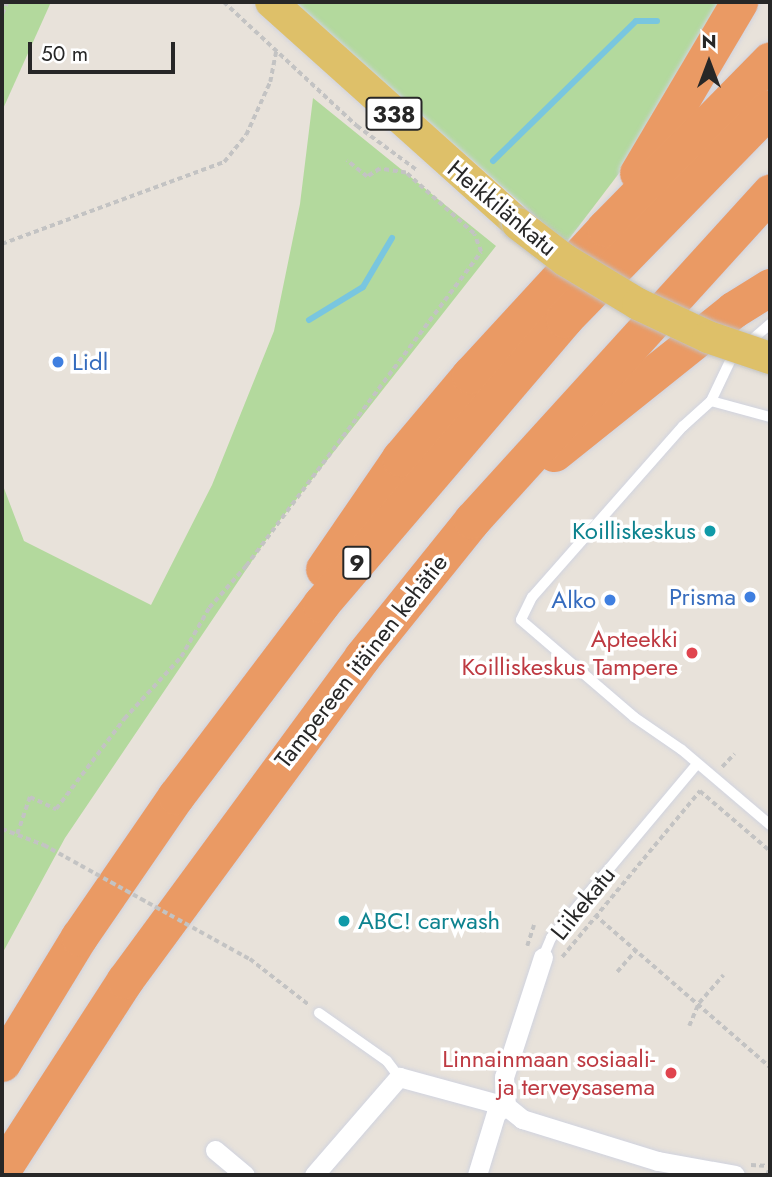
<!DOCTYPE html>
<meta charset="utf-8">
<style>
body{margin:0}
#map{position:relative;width:772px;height:1177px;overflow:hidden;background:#e8e2da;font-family:Jost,sans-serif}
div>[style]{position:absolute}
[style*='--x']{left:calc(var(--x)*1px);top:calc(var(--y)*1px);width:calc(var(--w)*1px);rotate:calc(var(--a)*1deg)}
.green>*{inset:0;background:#b3d99d}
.stream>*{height:6px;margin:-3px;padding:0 3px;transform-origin:3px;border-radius:3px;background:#79c6df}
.path>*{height:3.5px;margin-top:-1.75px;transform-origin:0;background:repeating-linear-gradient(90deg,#c3c3c3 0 5px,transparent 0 8.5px)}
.roads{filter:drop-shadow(0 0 2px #d0d3df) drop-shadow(0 0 2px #d0d3df)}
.service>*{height:10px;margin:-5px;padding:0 5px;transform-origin:5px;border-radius:5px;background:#fff}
.minor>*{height:19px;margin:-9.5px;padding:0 9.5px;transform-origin:9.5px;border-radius:9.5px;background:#fff}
.primary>*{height:32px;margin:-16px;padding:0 16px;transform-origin:16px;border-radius:16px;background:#dec069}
.motorway>*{height:37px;margin:-18.5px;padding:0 18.5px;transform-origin:18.5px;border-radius:18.5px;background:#ea9a64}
.path-bridge>*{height:3.5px;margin-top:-1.75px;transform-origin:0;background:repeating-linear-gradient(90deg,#c3c3c3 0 5px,transparent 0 8.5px)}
.bridges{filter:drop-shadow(0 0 2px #c3c3c3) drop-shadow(0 0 2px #c3c3c3)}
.primary-bridge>*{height:32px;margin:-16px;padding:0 16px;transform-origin:16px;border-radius:16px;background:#dec069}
.dots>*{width:19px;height:19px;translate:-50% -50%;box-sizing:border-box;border:4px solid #fff;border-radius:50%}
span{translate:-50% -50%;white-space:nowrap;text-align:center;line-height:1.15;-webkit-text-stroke:7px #fff;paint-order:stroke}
.shield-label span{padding:2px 5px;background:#fff;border:2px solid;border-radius:5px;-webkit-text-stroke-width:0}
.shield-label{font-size:23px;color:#272727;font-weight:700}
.street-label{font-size:24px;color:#272727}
.shop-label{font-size:24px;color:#366cbe}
.left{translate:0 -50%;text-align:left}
.right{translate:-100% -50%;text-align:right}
.culture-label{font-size:24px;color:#0d838f}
.health-label{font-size:24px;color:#be3a42}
.frame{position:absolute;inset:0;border:4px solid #272727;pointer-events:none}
.north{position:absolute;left:674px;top:28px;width:70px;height:70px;-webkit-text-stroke:5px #fff;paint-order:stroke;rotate:0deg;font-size:19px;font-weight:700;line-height:28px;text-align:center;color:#272727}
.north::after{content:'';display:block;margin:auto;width:24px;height:32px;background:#272727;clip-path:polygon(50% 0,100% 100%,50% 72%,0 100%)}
.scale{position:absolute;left:28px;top:42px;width:147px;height:32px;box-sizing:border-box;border:4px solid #272727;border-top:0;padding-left:9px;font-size:21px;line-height:24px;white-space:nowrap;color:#272727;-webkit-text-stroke:5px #fff;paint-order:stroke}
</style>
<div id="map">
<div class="green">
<div style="clip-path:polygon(2px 2px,51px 2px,2px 111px)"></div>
<div style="clip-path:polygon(292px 2px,727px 2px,642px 143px,566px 243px)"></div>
<div style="clip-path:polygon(313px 98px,496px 246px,277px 524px,65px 838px,2px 954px,2px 483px,24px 541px,151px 605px,212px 485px,274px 331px,300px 204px)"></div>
</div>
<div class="stream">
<div style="--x:493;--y:161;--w:200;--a:-44.4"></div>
<div style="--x:636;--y:21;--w:21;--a:0"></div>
<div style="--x:309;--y:320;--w:63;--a:-31.4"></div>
<div style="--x:363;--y:287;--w:57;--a:-59.4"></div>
</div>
<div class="path">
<div style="--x:224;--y:2;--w:182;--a:43"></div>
<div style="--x:357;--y:126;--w:74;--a:36.3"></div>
<div style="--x:2;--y:14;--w:13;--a:-67"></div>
<div style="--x:2;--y:244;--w:237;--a:-20.3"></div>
<div style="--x:224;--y:162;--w:35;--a:-51"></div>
<div style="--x:246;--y:135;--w:58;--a:-65.6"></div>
<div style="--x:270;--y:82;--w:33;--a:-79"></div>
<div style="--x:722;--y:767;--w:18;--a:-47"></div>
<div style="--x:700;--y:791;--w:92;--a:40.6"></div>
<div style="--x:2;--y:829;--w:45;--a:20.9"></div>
<div style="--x:17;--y:834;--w:39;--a:-71"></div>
<div style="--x:30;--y:797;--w:29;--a:25"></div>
<div style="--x:56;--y:809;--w:113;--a:-52.9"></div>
<div style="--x:124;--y:719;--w:84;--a:-47.4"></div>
<div style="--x:181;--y:657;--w:56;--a:-60.3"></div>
<div style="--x:209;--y:608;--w:56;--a:-48.6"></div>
<div style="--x:246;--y:566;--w:392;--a:-53.2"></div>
<div style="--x:481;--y:252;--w:19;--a:-111"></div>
<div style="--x:474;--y:234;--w:91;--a:-138.1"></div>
<div style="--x:406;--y:173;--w:26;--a:-171"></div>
<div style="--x:380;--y:169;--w:15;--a:148"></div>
<div style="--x:367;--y:177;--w:26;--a:-141"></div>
<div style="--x:595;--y:915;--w:232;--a:41"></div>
<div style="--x:527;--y:946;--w:22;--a:-72"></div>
<div style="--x:562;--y:957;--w:216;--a:-50.3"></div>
<div style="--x:250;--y:959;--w:75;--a:37.9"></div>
<div style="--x:617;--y:972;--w:29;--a:-49"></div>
<div style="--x:689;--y:1026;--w:25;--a:-67"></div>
<div style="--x:699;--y:1003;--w:37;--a:-49"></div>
<div style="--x:751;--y:1165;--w:19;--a:3"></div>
<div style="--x:767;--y:1175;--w:9;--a:-69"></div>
</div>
<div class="roads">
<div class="service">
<div style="--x:770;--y:324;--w:50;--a:139"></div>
<div style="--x:732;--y:357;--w:49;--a:115.5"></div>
<div style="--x:711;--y:401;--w:38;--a:138"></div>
<div style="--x:683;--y:426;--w:228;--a:131.4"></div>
<div style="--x:532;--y:597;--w:25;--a:116"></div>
<div style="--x:521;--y:620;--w:149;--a:40.6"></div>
<div style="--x:634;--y:717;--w:58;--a:34.5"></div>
<div style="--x:682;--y:750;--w:116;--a:40.4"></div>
<div style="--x:711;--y:401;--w:61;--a:15.2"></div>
<div style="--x:543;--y:957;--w:21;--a:-67"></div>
<div style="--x:551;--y:938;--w:227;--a:-50"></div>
<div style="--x:319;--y:1013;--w:83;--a:35.2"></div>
<div style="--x:387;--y:1061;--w:20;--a:53"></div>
</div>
<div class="minor">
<div style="--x:506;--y:1106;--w:29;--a:-94"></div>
<div style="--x:504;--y:1077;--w:126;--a:-72"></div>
<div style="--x:215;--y:1150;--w:39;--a:40"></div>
<div style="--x:314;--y:1175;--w:130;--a:-49.1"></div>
<div style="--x:399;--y:1077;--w:111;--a:15.2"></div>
<div style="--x:506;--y:1106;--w:21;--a:39"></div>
<div style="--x:522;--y:1119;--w:142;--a:17.2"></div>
<div style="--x:658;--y:1161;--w:78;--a:10.3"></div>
<div style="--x:477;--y:1175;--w:65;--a:-73"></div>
<div style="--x:496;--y:1113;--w:12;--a:-35"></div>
</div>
<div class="primary">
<div style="--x:271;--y:2;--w:332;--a:41.9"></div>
</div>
<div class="motorway">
<div style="--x:638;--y:173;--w:199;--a:-59.4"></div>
<div style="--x:554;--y:453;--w:229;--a:-38.6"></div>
<div style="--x:733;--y:310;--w:44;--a:-31.9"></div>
<div style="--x:324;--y:569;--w:135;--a:-55.6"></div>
<div style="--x:400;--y:458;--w:109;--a:-49.9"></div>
<div style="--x:470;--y:375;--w:200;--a:-47.4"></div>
<div style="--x:605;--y:228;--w:235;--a:-45.5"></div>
<div style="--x:2;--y:1063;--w:148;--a:-58.6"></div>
<div style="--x:79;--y:937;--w:171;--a:-55.5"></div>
<div style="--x:176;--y:796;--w:241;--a:-52.9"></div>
<div style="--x:321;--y:604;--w:375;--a:-49.5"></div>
<div style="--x:564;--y:319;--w:295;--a:-45.7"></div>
<div style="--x:2;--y:1170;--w:226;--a:-57.1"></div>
<div style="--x:125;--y:980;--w:401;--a:-53.7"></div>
<div style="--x:362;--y:657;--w:176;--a:-51.2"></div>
<div style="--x:472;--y:520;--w:443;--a:-47.7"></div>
</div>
</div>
<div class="path-bridge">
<div style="--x:44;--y:845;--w:235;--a:29"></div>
</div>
<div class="bridges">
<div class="primary-bridge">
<div style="--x:518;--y:224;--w:59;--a:37.5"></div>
<div style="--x:565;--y:260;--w:85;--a:31.1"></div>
<div style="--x:638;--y:304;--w:77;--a:25.2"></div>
<div style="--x:708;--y:337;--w:65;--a:18.7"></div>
</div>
</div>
<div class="dots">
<div style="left:58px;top:362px;background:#3f7fe0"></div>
<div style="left:710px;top:531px;background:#0f9aa8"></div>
<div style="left:750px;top:597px;background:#3f7fe0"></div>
<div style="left:610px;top:600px;background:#3f7fe0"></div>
<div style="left:692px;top:653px;background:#e0444e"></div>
<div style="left:344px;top:921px;background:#0f9aa8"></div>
<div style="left:671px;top:1073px;background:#e0444e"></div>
</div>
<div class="shield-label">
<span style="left:394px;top:114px">338</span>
<span style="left:357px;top:563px">9</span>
</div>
<div class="street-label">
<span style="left:502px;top:208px;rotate:40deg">Heikkilänkatu</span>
<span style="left:361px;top:661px;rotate:-52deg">Tampereen itäinen kehätie</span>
<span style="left:583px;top:903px;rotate:-51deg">Liikekatu</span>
</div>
<div class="shop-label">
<span class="left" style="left:72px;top:362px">Lidl</span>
<span class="right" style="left:736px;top:597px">Prisma</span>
<span class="right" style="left:596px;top:600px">Alko</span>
</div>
<div class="culture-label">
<span class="right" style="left:696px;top:531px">Koilliskeskus</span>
<span class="left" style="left:358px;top:921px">ABC! carwash</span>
</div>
<div class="health-label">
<span class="right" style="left:678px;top:653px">Apteekki<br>Koilliskeskus Tampere</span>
<span class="right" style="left:655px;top:1073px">Linnainmaan sosiaali-<br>ja terveysasema</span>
</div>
<div class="frame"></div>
<div class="north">N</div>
<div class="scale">50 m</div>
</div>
